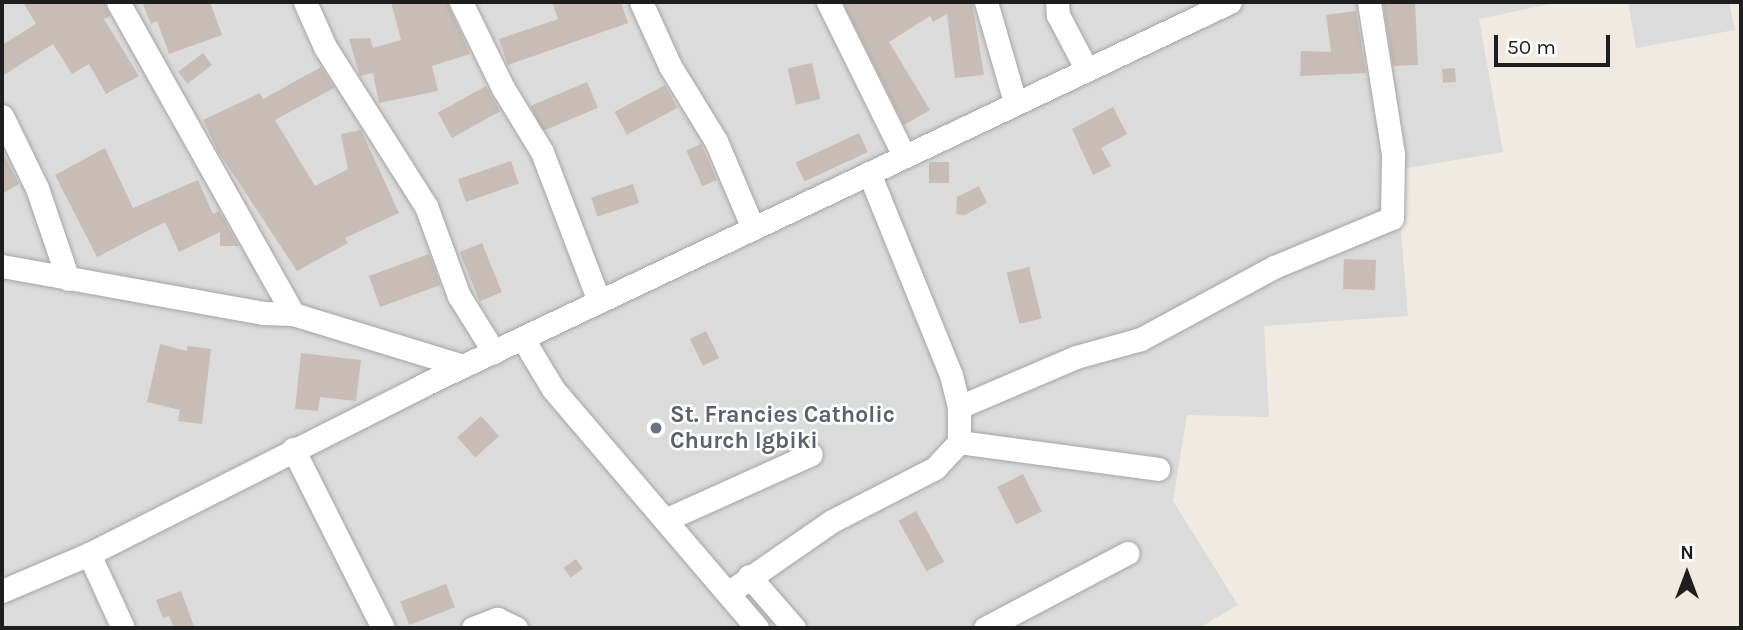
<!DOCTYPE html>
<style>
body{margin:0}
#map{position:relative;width:1743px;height:630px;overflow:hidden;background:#f0eae3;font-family:Karla,sans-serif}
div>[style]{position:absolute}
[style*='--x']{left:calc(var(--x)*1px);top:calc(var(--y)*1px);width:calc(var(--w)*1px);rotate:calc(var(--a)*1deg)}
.residential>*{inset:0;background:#dcdbdb}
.building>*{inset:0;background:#c8bcb6;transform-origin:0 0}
.roads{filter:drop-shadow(0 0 2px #a5a5a5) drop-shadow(0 0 2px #a5a5a5)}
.minor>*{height:23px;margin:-11.5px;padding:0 11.5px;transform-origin:11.5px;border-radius:11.5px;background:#fff}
.dots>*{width:19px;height:19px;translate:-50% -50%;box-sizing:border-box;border:4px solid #fff;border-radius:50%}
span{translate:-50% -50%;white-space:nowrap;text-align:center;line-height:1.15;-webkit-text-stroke:5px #fff;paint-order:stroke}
.worship-label{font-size:23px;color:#5b616d;font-weight:700}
.left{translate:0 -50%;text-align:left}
.frame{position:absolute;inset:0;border:4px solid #1e1e1e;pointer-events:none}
.north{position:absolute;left:1652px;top:539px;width:70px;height:70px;-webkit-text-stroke:5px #fff;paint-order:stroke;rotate:0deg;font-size:19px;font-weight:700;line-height:28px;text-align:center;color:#1e1e1e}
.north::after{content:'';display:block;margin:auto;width:24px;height:32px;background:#1e1e1e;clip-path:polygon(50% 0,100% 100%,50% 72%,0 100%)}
.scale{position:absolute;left:1494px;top:35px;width:116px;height:32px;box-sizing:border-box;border:4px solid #1e1e1e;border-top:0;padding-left:9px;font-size:21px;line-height:24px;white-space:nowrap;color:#1e1e1e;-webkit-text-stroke:5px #fff;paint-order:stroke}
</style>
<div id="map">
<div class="residential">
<div style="clip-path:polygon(2px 2px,1559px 2px,1479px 19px,1503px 152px,1396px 170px,1408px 316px,1264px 326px,1269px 417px,1187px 415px,1173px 501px,1238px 605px,1199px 628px,2px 628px)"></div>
<div style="clip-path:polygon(1628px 2px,1729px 2px,1735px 30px,1636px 48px)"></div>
</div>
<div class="building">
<div style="clip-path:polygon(23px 2px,104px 2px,110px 16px,104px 19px,139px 76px,106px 94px,89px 64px,72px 74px,53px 44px,2px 76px,2px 45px,36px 24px)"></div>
<div style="clip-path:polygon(142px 2px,210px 2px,222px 35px,169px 54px,157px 21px,151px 24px)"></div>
<div style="clip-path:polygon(391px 2px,447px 2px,470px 54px,432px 66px,438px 91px,379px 103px,373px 73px,360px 76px,349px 39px,370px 38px,373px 48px,401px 40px)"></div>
<div style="clip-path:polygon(552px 2px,621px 2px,628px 23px,508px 65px,499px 39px,558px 19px)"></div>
<div style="clip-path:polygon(843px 2px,972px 2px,984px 75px,955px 78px,947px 14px,933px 22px,930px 16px,889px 42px,930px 110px,904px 125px)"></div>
<div style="clip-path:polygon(1383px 2px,1415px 2px,1418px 65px,1393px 66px)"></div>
<div style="clip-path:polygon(1356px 11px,1366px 73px,1300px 76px,1301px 51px,1331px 52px,1326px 15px)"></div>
<div style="left:203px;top:53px;width:15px;height:31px;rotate:53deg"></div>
<div style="left:812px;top:63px;width:37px;height:25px;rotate:77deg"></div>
<div style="clip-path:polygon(321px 67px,334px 88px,275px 120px,315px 186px,348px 169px,341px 134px,361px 130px,399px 213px,345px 238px,348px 243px,297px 271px,218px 151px,203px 120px,260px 93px,263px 99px)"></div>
<div style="left:1455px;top:68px;width:14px;height:13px;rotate:86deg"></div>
<div style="left:587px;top:82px;width:28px;height:61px;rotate:67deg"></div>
<div style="left:665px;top:85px;width:26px;height:57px;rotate:62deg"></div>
<div style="left:486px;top:86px;width:29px;height:55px;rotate:61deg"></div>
<div style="clip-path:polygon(1113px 107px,1127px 134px,1101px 148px,1111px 166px,1093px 175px,1072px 129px)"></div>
<div style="left:859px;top:133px;width:21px;height:70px;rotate:65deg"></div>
<div style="left:701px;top:144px;width:39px;height:16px;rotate:66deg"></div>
<div style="clip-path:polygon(105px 148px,133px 208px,198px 180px,213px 214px,219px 211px,239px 246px,220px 246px,220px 232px,179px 252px,165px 222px,97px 257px,55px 175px)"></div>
<div style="clip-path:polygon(2px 151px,19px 184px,2px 194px)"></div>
<div style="left:511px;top:161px;width:24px;height:56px;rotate:71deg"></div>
<div style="left:929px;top:162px;width:20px;height:21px"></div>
<div style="left:633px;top:184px;width:20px;height:44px;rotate:72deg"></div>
<div style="clip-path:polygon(979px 186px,987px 203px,965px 215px,956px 214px,957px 197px)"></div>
<div style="left:482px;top:243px;width:53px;height:24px;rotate:68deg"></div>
<div style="left:429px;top:254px;width:33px;height:64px;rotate:70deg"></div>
<div style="left:1344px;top:259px;width:32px;height:30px;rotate:2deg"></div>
<div style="left:1029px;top:267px;width:53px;height:23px;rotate:76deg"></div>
<div style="left:706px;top:331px;width:30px;height:18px;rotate:64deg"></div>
<div style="clip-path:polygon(160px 344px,187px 351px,187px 346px,211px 349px,202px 424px,178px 421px,180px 410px,147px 402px)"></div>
<div style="clip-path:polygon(301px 353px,361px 360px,356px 401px,320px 397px,318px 411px,295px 409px)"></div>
<div style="left:481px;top:416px;width:27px;height:32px;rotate:48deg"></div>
<div style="left:1023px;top:474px;width:42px;height:29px;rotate:63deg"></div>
<div style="left:916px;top:511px;width:58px;height:20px;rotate:61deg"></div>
<div style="left:576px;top:559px;width:12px;height:15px;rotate:55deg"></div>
<div style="left:446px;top:584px;width:25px;height:49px;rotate:69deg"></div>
<div style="clip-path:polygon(181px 591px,194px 626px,174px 628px,169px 616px,163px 618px,156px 600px)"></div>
</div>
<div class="roads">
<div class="minor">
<div style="--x:118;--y:2;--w:358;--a:60.7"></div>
<div style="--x:305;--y:2;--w:49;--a:66"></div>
<div style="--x:325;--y:47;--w:188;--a:57.6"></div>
<div style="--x:426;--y:206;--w:96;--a:69.9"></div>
<div style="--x:459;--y:296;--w:66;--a:58"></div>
<div style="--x:461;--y:2;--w:96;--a:64"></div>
<div style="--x:503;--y:88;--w:75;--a:58.6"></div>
<div style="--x:542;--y:152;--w:160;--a:69.1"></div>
<div style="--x:641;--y:2;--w:70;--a:65.6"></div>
<div style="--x:670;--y:66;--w:88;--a:58.5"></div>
<div style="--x:716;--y:141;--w:95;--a:67"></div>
<div style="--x:828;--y:2;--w:172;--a:63.7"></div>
<div style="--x:986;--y:2;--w:104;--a:73.8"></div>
<div style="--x:1057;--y:2;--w:13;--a:86"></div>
<div style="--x:1058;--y:15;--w:60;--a:62.2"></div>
<div style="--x:2;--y:116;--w:80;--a:64.1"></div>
<div style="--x:37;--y:188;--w:96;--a:71.2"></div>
<div style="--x:2;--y:266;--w:265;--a:10.2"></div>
<div style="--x:263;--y:313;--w:30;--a:2"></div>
<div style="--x:293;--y:314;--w:178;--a:17"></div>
<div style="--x:523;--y:339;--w:58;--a:59"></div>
<div style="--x:553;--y:389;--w:314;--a:49.5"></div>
<div style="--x:959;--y:407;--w:127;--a:-23.1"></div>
<div style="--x:1076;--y:357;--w:67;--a:-15.5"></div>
<div style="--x:1141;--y:339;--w:151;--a:-28.4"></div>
<div style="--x:1274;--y:267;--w:128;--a:-22.6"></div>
<div style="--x:1392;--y:218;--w:64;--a:-89.1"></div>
<div style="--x:1393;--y:154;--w:154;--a:-99"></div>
<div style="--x:959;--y:442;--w:201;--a:7.7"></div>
<div style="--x:293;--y:449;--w:200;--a:63.3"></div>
<div style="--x:665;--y:520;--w:160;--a:-24.3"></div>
<div style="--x:89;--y:554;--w:81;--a:65.3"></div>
<div style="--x:749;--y:576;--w:69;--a:49.1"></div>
<div style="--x:2;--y:591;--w:95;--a:-23"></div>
<div style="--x:89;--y:554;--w:374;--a:-26.8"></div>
<div style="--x:423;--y:385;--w:893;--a:-25.39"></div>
<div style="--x:728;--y:593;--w:126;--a:-34.7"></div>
<div style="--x:832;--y:521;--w:116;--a:-27.2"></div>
<div style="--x:935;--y:468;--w:35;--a:-47"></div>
<div style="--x:959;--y:442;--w:35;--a:-90"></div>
<div style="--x:959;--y:407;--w:33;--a:-104"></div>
<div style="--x:951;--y:375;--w:218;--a:-112.1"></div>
<div style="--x:473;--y:628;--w:26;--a:-21"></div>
<div style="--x:497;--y:619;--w:21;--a:25"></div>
<div style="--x:985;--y:628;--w:161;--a:-27.8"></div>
</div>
</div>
<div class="dots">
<div style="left:656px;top:428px;background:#6b7280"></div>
</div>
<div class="worship-label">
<span class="left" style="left:670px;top:428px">St. Francies Catholic<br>Church Igbiki</span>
</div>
<div class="frame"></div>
<div class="north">N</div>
<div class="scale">50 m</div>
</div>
